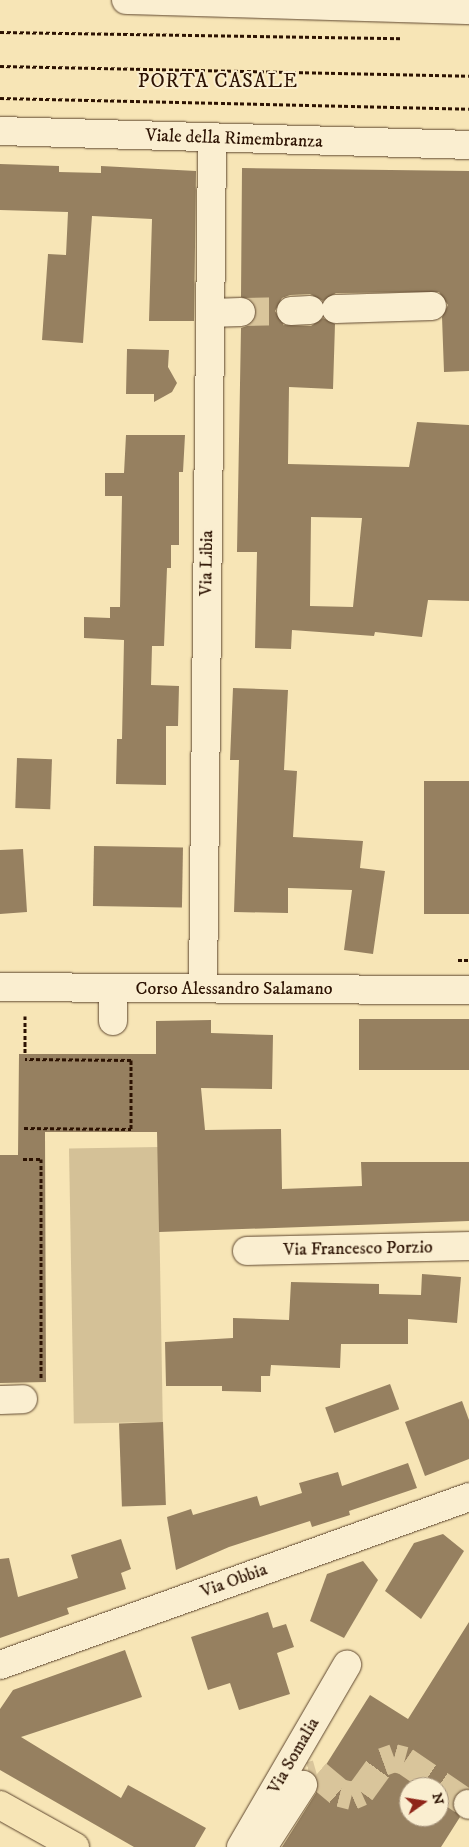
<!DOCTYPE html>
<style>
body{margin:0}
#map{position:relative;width:469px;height:1847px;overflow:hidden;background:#f7e5b6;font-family:"IM FELL DW Pica",serif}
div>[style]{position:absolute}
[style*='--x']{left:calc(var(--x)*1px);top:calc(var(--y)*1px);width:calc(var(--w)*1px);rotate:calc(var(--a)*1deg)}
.green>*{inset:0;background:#d4c197;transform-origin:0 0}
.building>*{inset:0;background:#968060;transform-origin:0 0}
.minor-tunnel>*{height:28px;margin-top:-14px;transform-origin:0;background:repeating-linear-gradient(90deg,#d9c59b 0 28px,transparent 0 42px)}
.path>*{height:3px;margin-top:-1.5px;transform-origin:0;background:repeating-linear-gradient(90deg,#2c1202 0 4px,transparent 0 6.5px)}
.roads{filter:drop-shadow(0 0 1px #5f472f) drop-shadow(0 0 1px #5f472f)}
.minor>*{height:28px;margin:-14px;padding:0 14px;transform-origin:14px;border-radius:14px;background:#faeed0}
.major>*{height:28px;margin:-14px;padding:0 14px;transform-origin:14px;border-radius:14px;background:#f7e5b6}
span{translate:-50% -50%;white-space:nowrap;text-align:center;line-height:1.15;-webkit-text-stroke:4px #faeed0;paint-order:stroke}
.street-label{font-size:18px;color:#2c1202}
.quarter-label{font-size:20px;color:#2c1202;letter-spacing:1px}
.north{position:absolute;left:399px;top:1777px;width:50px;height:50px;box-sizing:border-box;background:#faeed0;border:1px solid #a8967e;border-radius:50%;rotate:77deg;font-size:14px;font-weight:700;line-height:20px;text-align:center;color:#2c1202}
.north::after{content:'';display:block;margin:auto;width:18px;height:22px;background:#8f2418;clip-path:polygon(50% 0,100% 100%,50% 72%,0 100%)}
</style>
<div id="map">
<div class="green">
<div style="left:158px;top:1147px;width:275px;height:89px;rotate:89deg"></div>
</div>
<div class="building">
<div style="clip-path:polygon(0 164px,59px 166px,59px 172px,101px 173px,101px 166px,196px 171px,194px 321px,149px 321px,152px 219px,92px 216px,83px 343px,42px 340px,48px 254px,66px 255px,68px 212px,0 210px)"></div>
<div style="clip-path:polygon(evenodd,242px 168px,469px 171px,469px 371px,444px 372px,442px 317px,448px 305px,439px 292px,336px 293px,323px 301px,310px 294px,290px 295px,282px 298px,275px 311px,284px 325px,311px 326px,323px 318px,335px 324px,333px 389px,289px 387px,288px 464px,409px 467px,417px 422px,469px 425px,469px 601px,428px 600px,422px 637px,375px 632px,374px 636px,292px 630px,291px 649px,255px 648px,257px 552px,237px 552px,241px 328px,250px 325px,257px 312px,254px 303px,241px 297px,242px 168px,311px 517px,362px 518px,353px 607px,310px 606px,311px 517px)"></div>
<div style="clip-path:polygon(127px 349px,169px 350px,168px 367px,177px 383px,172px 392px,154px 402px,154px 394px,126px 394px)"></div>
<div style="clip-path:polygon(126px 435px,185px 435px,183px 472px,179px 472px,179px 545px,171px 545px,171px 568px,167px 568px,164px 646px,152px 646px,151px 685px,179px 686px,178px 726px,166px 726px,166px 785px,116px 784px,117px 739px,122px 739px,124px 640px,84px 638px,84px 617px,110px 618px,110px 607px,120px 607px,122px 496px,105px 496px,105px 473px,124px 473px)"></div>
<div style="clip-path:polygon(233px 688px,288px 690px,284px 770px,297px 771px,293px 837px,363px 841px,360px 868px,385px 871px,373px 954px,344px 950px,352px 890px,288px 888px,288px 913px,234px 912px,239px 760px,230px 760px)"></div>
<div style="left:17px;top:758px;width:35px;height:50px;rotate:2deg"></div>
<div style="left:424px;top:781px;width:45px;height:133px"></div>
<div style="left:94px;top:846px;width:89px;height:60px;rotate:1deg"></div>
<div style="clip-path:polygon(23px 849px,27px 912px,0 914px,0 850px)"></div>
<div style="left:359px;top:1019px;width:110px;height:51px"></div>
<div style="clip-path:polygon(211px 1020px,211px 1033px,273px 1035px,272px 1089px,201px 1088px,205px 1130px,281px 1129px,282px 1189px,362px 1186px,361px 1162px,469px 1162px,469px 1221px,159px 1232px,157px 1132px,45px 1132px,46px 1382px,0 1383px,0 1155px,18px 1155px,19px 1054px,156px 1054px,156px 1021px)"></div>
<div style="clip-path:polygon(422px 1274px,461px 1277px,457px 1323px,408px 1319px,408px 1344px,341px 1344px,340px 1368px,271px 1365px,270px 1376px,261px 1376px,261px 1392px,222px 1391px,222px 1386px,166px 1386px,165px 1342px,233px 1338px,233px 1318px,289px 1320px,291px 1282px,379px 1284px,379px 1294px,421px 1295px)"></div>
<div style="left:390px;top:1384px;width:27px;height:69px;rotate:70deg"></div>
<div style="clip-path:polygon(462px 1401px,469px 1420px,469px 1459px,425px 1476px,405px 1422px)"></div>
<div style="left:163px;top:1422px;width:83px;height:44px;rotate:88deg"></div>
<div style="clip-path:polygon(408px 1463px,417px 1488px,349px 1511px,350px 1515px,312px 1527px,310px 1521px,229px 1547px,176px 1570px,167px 1517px,191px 1509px,193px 1515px,257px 1496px,260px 1506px,302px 1493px,299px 1483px,338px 1472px,342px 1486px)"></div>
<div style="clip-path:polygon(443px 1534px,464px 1551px,421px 1619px,385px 1591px,414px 1543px)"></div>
<div style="clip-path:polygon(121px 1539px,131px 1569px,121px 1573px,126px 1589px,67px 1608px,69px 1614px,0 1638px,0 1559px,9px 1558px,18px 1597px,78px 1578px,71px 1555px)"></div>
<div style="clip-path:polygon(363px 1561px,378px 1580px,344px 1638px,310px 1621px,327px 1574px)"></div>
<div style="clip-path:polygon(268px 1612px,273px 1628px,286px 1624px,294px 1647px,277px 1653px,290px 1694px,239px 1710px,230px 1683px,208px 1690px,191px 1637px)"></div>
<div style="clip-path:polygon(evenodd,469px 1622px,469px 1789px,457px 1793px,453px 1800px,453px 1808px,460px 1817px,441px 1847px,282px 1847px,316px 1793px,317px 1779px,370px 1695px,408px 1719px,469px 1622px,409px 1787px,439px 1787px,439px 1817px,409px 1817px,409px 1787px)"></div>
<div style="clip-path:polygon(125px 1650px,142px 1697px,21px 1737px,121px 1798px,128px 1785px,206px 1828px,195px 1847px,134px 1847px,0 1770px,0 1709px,13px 1690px)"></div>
</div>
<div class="minor-tunnel">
<div style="--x:241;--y:312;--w:50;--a:-1.1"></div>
<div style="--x:303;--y:1785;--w:11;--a:-52"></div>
<div style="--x:310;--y:1776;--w:7;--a:-16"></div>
<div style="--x:317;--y:1774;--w:30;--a:40"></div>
<div style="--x:340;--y:1793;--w:12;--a:14"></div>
<div style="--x:352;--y:1796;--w:10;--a:-24"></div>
<div style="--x:361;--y:1792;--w:37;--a:-54"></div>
<div style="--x:383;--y:1762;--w:12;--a:-20"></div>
<div style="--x:394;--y:1758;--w:11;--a:15"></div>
<div style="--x:405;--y:1761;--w:76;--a:34.3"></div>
</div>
<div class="path">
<div style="--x:0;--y:32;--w:402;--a:0.9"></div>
<div style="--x:0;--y:66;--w:469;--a:1.2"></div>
<div style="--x:0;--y:98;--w:469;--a:1.3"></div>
<div style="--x:458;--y:960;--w:11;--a:0"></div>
<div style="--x:25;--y:1016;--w:38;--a:90"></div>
<div style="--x:24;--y:1128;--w:107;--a:0.5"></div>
<div style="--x:131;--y:1129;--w:69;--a:-90"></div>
<div style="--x:131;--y:1060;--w:106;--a:-179.5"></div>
<div style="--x:23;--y:1159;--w:18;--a:0"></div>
<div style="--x:41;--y:1159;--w:219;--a:90"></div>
</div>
<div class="roads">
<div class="minor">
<div style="--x:126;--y:0;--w:343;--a:1.7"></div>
<div style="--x:0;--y:131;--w:469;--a:1.7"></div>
<div style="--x:336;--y:309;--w:96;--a:-1.8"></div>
<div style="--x:291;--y:311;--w:19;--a:-3"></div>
<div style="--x:210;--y:313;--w:31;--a:-2"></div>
<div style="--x:0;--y:987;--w:469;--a:0.4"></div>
<div style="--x:203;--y:988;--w:850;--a:-89.39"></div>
<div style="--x:113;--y:1021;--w:33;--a:-90"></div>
<div style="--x:247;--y:1251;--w:222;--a:-1.3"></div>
<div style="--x:0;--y:1400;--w:23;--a:-2"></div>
<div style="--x:0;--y:1665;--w:498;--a:-19.7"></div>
<div style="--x:468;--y:1804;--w:1;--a:45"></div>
<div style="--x:241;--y:1847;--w:211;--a:-59.8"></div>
<div style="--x:263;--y:1847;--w:74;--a:-57.2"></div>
</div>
<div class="major">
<div style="--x:0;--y:1805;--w:86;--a:29.2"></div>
</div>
</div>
<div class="street-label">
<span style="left:234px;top:139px;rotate:2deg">Viale della Rimembranza</span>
<span style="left:207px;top:563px;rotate:-89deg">Via Libia</span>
<span style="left:234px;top:989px">Corso Alessandro Salamano</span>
<span style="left:358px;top:1249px;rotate:-1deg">Via Francesco Porzio</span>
<span style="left:234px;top:1581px;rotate:-20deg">Via Obbia</span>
<span style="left:294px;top:1756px;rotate:-60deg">Via Somalia</span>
</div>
<div class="quarter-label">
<span style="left:218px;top:81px">PORTA CASALE</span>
</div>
<div class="north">N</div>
</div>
